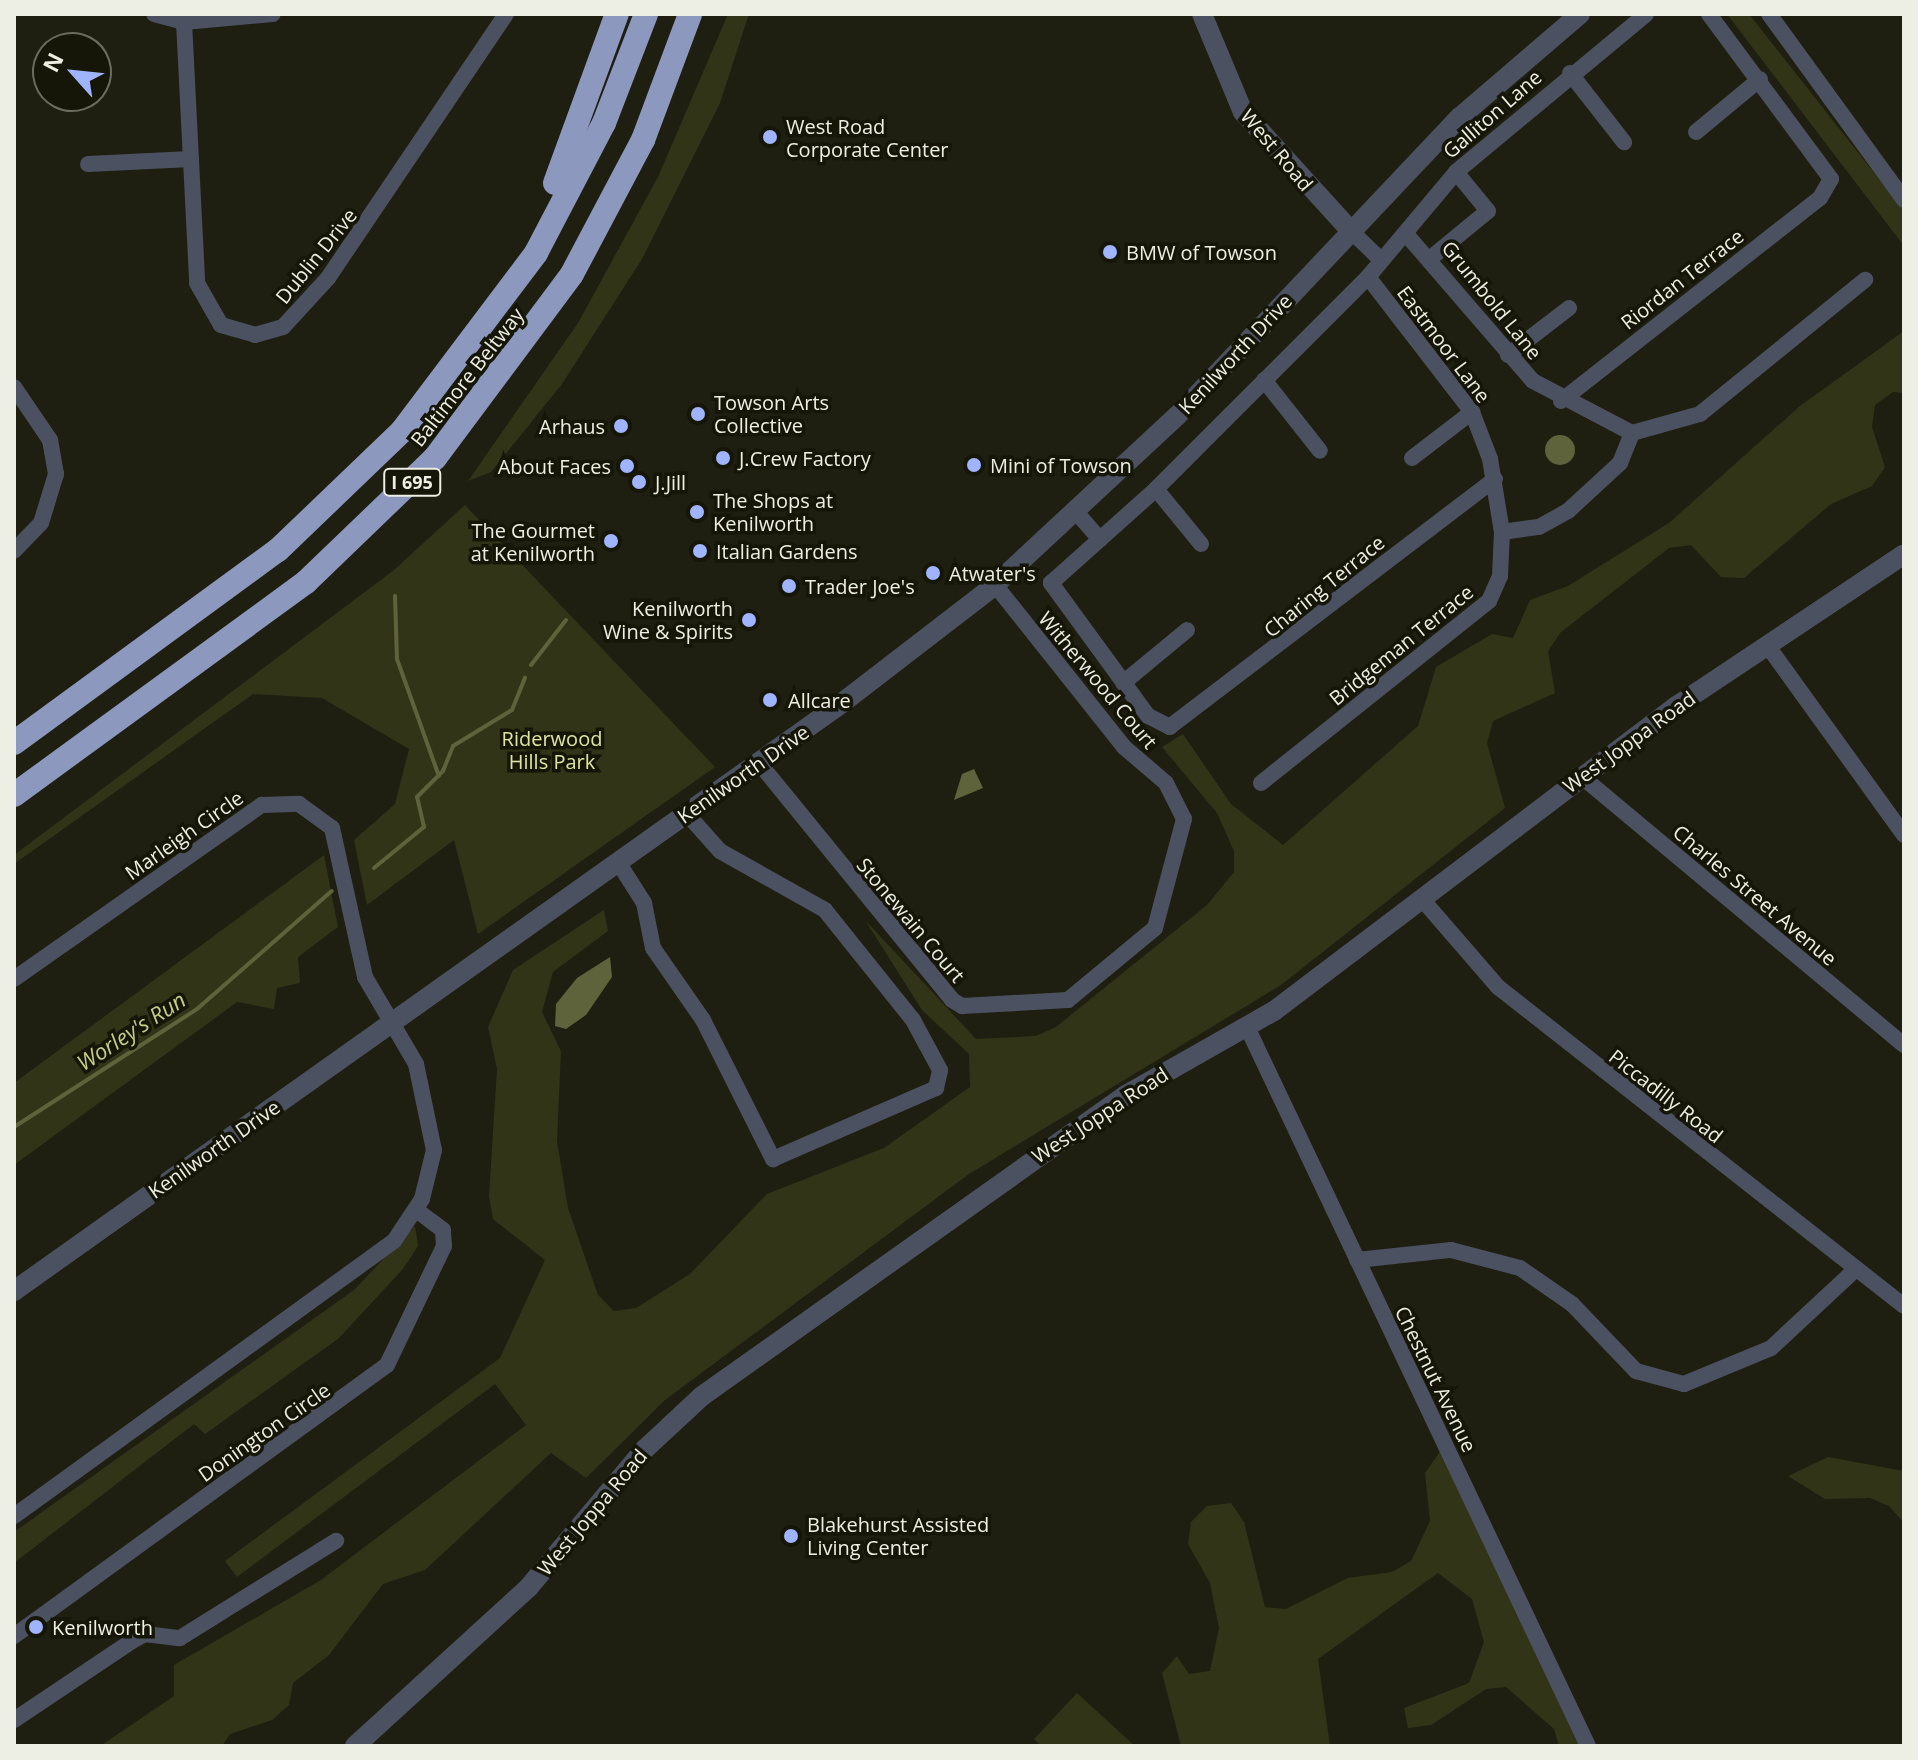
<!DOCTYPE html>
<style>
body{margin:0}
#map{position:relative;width:1918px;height:1760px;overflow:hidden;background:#1e1f10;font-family:"Open Sans",sans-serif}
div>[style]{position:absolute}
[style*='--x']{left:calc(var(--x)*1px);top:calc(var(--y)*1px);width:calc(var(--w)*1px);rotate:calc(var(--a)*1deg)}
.green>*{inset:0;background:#323418}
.water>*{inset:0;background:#5f633b}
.round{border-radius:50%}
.stream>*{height:4px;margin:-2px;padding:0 2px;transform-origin:2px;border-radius:2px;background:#5f633b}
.minor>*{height:16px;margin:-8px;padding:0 8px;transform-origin:8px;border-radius:8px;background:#4c5161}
.tertiary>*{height:20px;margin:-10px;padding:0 10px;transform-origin:10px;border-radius:10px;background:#4c5161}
.motorway>*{height:24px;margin:-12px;padding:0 12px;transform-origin:12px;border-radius:12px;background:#8d98bf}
.dots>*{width:22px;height:22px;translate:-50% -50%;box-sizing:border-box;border:4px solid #151607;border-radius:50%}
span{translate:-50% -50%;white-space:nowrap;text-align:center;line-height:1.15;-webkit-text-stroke:7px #151607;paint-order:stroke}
.shield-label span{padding:2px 6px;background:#151607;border:2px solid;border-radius:6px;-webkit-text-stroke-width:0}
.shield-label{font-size:18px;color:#edeee4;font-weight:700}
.street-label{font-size:20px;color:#edeee4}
.poi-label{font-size:20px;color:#edeee4}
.left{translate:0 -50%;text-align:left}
.right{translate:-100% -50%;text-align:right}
.park-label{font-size:20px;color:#dde5a0}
.water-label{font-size:22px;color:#c5cd88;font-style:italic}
.frame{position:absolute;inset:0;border:16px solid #edeee4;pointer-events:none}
.north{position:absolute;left:32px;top:32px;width:80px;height:80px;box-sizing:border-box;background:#151607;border:2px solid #6b6c5f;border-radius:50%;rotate:297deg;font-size:22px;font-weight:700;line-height:32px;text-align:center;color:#edeee4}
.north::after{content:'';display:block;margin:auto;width:28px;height:36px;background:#a0b3fd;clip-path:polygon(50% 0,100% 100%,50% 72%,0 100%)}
</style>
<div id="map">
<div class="green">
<div style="clip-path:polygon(728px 14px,749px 14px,720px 103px,642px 259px,562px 384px,491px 472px,468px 481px,578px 323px,658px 177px)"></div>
<div style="clip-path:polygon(1727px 14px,1749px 14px,1904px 211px,1904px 246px)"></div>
<div style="clip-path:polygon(1904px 331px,1904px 393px,1893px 392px,1875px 405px,1872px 427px,1885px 467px,1872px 486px,1831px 504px,1744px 578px,1721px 577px,1691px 545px,1669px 548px,1561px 632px,1548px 651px,1555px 693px,1493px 721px,1487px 743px,1505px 808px,1281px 985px,969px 1174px,665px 1400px,586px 1478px,551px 1453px,425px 1570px,383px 1584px,329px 1655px,293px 1683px,289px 1705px,272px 1720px,230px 1734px,222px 1746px,100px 1746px,174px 1696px,174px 1665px,321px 1580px,526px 1425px,495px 1384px,237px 1577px,225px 1561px,500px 1358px,545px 1260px,493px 1219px,489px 1196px,497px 1069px,488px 1027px,513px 970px,604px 910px,608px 931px,553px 972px,542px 1012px,561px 1051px,557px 1141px,568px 1208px,598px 1295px,614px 1311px,636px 1308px,690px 1274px,767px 1194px,884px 1148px,970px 1087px,969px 1054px,922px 1010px,865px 920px,976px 1039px,1036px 1036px,1056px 1027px,1207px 905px,1234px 872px,1234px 851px,1217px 813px,1162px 747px,1183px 734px,1231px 804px,1283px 845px,1418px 726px,1436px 667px,1492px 634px,1513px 638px,1530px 600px,1568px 586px,1669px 523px,1800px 406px)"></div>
<div style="clip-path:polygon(465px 505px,715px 767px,478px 934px,454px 840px,367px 905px,354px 840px,395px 804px,409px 749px,322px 698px,253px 694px,14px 864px,14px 855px,394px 570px)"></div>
<div style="clip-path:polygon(324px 855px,338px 927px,298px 957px,300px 983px,277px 988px,274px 1009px,237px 1002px,14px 1165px,14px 1083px)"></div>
<div style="clip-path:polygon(415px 1226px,418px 1246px,403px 1269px,339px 1338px,205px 1434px,194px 1424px,14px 1563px,14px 1532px,354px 1290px)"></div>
<div style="clip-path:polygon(1441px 1450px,1582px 1746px,1559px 1746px,1554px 1729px,1506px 1687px,1486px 1689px,1431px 1725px,1408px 1728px,1404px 1708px,1469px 1683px,1484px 1642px,1472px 1599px,1438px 1573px,1318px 1659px,1330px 1746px,1181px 1746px,1162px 1673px,1177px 1656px,1189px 1674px,1210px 1671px,1219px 1628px,1210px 1583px,1188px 1544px,1191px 1522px,1207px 1506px,1231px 1503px,1244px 1522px,1265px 1607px,1286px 1609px,1348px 1578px,1392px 1572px,1411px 1561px,1430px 1521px,1425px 1473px)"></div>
<div style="clip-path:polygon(1828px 1457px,1904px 1471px,1904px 1523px,1889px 1506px,1870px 1498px,1825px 1499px,1788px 1476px)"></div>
<div style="clip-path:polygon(1077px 1693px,1135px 1746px,1041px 1746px,1034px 1739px)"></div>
</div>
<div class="water">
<div class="round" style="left:1545px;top:435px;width:30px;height:30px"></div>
<div style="clip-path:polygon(974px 769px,983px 788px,954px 800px,962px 774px)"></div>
<div style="clip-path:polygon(610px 957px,612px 977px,586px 1015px,566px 1029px,555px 1026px,556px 1004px,577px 978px)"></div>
</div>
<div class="stream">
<div style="--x:395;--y:596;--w:63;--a:88.2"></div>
<div style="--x:397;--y:659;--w:124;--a:70.3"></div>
<div style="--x:531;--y:665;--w:57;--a:-52.1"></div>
<div style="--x:374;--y:868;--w:65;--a:-39.4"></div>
<div style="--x:424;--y:827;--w:31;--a:-103"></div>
<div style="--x:417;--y:797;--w:37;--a:-45"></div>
<div style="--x:443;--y:771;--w:27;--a:-68"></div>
<div style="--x:453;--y:746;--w:69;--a:-31.4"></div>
<div style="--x:512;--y:710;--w:35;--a:-68"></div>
<div style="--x:14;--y:1127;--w:218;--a:-32.8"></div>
<div style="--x:197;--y:1009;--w:179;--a:-41.2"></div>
</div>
<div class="minor">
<div style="--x:154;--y:14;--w:31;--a:15"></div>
<div style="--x:184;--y:22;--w:89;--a:-5.1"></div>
<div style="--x:1769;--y:14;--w:230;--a:54"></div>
<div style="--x:184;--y:22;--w:261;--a:87.1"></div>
<div style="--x:197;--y:283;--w:48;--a:60.3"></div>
<div style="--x:221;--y:325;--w:35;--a:16"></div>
<div style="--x:255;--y:335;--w:29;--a:-16"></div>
<div style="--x:283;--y:327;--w:67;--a:-47.4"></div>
<div style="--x:328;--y:278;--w:318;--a:-56"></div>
<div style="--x:1570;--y:73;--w:88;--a:52"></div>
<div style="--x:1696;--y:132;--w:83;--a:-39.6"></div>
<div style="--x:88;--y:164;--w:103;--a:-2.8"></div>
<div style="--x:1351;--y:231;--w:42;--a:44"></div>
<div style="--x:1406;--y:234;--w:194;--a:49.2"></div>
<div style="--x:1533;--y:381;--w:112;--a:27.7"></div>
<div style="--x:1632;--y:433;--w:71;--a:-15.6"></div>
<div style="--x:1700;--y:414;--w:213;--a:-39.1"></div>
<div style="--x:1432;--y:257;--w:72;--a:-39.4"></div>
<div style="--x:1488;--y:211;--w:50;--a:-129.4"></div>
<div style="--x:1368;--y:277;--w:170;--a:52.4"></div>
<div style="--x:1472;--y:412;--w:50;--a:69"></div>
<div style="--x:1490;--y:459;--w:74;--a:80.7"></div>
<div style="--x:1508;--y:355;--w:77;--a:-37.6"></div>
<div style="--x:1264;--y:380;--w:90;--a:51.7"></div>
<div style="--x:14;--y:387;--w:64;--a:55.8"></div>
<div style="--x:50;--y:440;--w:35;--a:80"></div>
<div style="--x:56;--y:474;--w:51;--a:107"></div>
<div style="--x:41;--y:523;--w:39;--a:134"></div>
<div style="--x:1561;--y:401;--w:329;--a:-38.1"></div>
<div style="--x:1820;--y:198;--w:22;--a:-60"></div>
<div style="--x:1831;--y:179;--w:205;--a:-126.5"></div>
<div style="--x:1412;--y:458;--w:76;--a:-37.5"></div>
<div style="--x:1495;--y:479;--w:409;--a:142.7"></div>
<div style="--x:1170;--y:727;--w:25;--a:-153"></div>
<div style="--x:1148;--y:716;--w:165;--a:-126.1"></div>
<div style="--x:1051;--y:583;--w:141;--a:-41.8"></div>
<div style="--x:1156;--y:489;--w:300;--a:-45"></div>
<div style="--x:1368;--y:277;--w:137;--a:-50"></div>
<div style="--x:1456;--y:172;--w:247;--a:-39.7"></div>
<div style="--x:1156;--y:489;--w:71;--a:50.7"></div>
<div style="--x:1077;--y:513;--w:35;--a:49"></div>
<div style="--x:1767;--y:645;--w:234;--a:54.2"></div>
<div style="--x:1123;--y:683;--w:83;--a:-39.6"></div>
<div style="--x:759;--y:763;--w:306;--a:50.8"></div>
<div style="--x:952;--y:1000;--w:12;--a:31"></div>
<div style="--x:962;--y:1006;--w:106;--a:-3.2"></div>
<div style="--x:1068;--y:1000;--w:113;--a:-39.6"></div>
<div style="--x:1155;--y:928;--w:113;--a:-75.1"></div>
<div style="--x:1184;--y:819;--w:40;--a:-116.6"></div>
<div style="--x:1166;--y:783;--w:55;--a:-139.4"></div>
<div style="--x:1124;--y:747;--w:207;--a:-128.5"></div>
<div style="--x:1581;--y:776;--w:420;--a:39.8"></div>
<div style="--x:1261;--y:783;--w:292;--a:-38.6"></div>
<div style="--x:1489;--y:601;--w:27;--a:-66"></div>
<div style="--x:1500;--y:576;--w:44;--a:-87.4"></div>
<div style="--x:1502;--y:532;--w:37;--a:-8"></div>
<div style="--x:1539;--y:527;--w:33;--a:-29"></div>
<div style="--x:1568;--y:511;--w:71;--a:-42.7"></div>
<div style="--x:1620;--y:463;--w:32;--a:-68"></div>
<div style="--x:618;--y:862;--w:49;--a:57.6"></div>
<div style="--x:644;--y:903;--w:46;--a:78.7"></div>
<div style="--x:653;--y:948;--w:88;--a:55.2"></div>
<div style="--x:703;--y:1020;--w:156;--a:63.3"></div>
<div style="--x:773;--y:1159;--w:178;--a:-23.5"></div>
<div style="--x:936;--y:1088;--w:18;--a:-77"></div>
<div style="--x:940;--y:1070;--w:57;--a:-118.4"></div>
<div style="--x:913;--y:1020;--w:141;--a:-128.7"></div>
<div style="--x:825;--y:910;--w:120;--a:-150.7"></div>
<div style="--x:720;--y:851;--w:50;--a:-131.7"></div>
<div style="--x:1421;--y:898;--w:118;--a:49.1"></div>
<div style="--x:1498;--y:987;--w:516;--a:38.16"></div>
<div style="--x:14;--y:979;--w:303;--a:-35.1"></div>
<div style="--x:262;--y:805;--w:37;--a:-2"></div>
<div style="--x:299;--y:804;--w:41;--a:36"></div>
<div style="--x:332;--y:828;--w:153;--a:77.5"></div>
<div style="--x:365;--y:977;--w:101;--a:59.6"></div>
<div style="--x:416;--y:1064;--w:88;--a:78.2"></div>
<div style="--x:434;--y:1150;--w:50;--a:103.8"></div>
<div style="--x:422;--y:1199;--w:50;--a:123.7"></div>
<div style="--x:394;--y:1241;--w:469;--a:144.1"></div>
<div style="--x:1248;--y:1029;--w:794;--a:64.63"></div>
<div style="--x:1357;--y:1260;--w:95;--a:-6.1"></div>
<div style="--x:1451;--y:1250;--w:71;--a:14.6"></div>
<div style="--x:1520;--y:1268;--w:63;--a:34.7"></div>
<div style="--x:1572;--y:1304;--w:93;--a:46.3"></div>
<div style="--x:1636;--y:1371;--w:50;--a:15.2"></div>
<div style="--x:1684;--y:1384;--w:94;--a:-22.5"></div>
<div style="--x:1771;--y:1348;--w:115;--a:-42.9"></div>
<div style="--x:14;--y:1636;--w:461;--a:-36"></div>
<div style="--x:387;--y:1365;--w:132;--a:-64.4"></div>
<div style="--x:444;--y:1246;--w:16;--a:-94"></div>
<div style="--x:443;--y:1230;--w:34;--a:-143"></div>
<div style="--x:14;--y:1720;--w:142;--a:-33.8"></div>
<div style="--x:132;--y:1641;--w:15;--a:-28"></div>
<div style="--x:145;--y:1634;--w:35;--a:7"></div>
<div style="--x:180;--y:1638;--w:184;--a:-31.9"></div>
</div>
<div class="tertiary">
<div style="--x:1202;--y:14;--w:106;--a:67.3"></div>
<div style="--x:1243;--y:112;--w:161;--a:47.8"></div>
<div style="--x:14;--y:1291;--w:1016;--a:-35.38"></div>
<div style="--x:842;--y:703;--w:193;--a:-37.6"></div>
<div style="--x:995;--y:585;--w:248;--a:-42.9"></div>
<div style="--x:1177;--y:416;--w:412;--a:-46.6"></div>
<div style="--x:1460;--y:117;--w:158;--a:-40.6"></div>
<div style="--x:355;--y:1746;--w:236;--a:-42.4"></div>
<div style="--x:529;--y:1587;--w:180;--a:-50"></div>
<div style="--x:645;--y:1449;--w:78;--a:-42.9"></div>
<div style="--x:702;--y:1396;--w:520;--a:-35.37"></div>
<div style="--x:1126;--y:1095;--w:170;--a:-29.6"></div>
<div style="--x:1274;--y:1011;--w:503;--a:-37.17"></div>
<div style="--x:1675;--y:707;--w:275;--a:-33.7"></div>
</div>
<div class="motorway">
<div style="--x:555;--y:183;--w:180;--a:-69.9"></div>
<div style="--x:14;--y:743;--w:327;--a:-36.2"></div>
<div style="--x:278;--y:550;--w:172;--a:-43.8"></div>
<div style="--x:402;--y:431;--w:223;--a:-53"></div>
<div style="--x:536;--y:253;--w:147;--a:-62.4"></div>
<div style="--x:604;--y:123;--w:117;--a:-68.9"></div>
<div style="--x:14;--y:795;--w:361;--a:-36.1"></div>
<div style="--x:306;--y:582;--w:179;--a:-43.9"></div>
<div style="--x:435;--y:458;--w:229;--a:-53.3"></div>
<div style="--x:572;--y:274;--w:152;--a:-62.1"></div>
<div style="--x:643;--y:140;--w:134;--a:-69.5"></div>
</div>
<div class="dots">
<div style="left:770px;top:137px;background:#a0b3fd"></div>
<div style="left:1110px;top:252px;background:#a0b3fd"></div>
<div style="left:698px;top:414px;background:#a0b3fd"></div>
<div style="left:621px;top:426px;background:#a0b3fd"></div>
<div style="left:723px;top:458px;background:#a0b3fd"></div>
<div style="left:974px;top:465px;background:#a0b3fd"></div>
<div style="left:627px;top:466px;background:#a0b3fd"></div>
<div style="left:639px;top:482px;background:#a0b3fd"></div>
<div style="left:697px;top:512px;background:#a0b3fd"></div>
<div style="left:611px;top:541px;background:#a0b3fd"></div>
<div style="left:700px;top:551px;background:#a0b3fd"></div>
<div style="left:933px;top:573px;background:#a0b3fd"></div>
<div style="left:789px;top:586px;background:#a0b3fd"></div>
<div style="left:749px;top:620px;background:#a0b3fd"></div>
<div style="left:770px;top:700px;background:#a0b3fd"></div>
<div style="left:791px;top:1536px;background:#a0b3fd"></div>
<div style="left:36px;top:1627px;background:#a0b3fd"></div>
</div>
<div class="shield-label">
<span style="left:412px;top:482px">I 695</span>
</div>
<div class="street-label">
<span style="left:1492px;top:114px;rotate:-41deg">Galliton Lane</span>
<span style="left:1277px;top:150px;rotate:50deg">West Road</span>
<span style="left:316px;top:256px;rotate:-51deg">Dublin Drive</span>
<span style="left:1682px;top:279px;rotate:-38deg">Riordan Terrace</span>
<span style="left:1492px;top:300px;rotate:51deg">Grumbold Lane</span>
<span style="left:1444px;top:344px;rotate:53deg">Eastmoor Lane</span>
<span style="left:1235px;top:354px;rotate:-47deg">Kenilworth Drive</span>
<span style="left:467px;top:377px;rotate:-52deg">Baltimore Beltway</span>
<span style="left:1324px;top:586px;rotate:-39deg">Charing Terrace</span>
<span style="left:1401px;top:645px;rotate:-39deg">Bridgeman Terrace</span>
<span style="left:1098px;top:680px;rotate:50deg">Witherwood Court</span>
<span style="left:1629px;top:742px;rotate:-36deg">West Joppa Road</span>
<span style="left:743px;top:774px;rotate:-35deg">Kenilworth Drive</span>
<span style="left:184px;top:835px;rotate:-35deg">Marleigh Circle</span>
<span style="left:1755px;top:895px;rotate:40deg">Charles Street Avenue</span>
<span style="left:911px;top:920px;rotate:50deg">Stonewain Court</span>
<span style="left:1666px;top:1096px;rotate:38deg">Piccadilly Road</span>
<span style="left:1100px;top:1115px;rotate:-33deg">West Joppa Road</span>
<span style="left:214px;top:1149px;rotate:-35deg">Kenilworth Drive</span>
<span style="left:1436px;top:1379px;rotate:64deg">Chestnut Avenue</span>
<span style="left:264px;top:1432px;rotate:-35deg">Donington Circle</span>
<span style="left:592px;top:1512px;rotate:-50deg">West Joppa Road</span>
</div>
<div class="poi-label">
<span class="left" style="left:786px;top:138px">West Road<br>Corporate Center</span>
<span class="left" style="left:1126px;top:252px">BMW of Towson</span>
<span class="left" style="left:714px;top:414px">Towson Arts<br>Collective</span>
<span class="right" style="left:605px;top:426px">Arhaus</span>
<span class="left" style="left:739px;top:458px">J.Crew Factory</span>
<span class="left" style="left:990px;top:465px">Mini of Towson</span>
<span class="right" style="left:611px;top:466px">About Faces</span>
<span class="left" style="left:655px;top:482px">J.Jill</span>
<span class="left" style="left:713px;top:512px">The Shops at<br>Kenilworth</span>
<span class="right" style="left:595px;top:542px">The Gourmet<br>at Kenilworth</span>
<span class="left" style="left:716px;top:551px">Italian Gardens</span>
<span class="left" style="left:949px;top:573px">Atwater's</span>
<span class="left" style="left:805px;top:586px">Trader Joe's</span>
<span class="right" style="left:733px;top:620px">Kenilworth<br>Wine &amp; Spirits</span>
<span class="left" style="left:788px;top:700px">Allcare</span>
<span class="left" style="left:807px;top:1536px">Blakehurst Assisted<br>Living Center</span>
<span class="left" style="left:52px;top:1627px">Kenilworth</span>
</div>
<div class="park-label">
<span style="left:552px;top:750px">Riderwood<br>Hills Park</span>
</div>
<div class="water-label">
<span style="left:131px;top:1031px;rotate:-33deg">Worley's Run</span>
</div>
<div class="frame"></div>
<div class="north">N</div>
</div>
